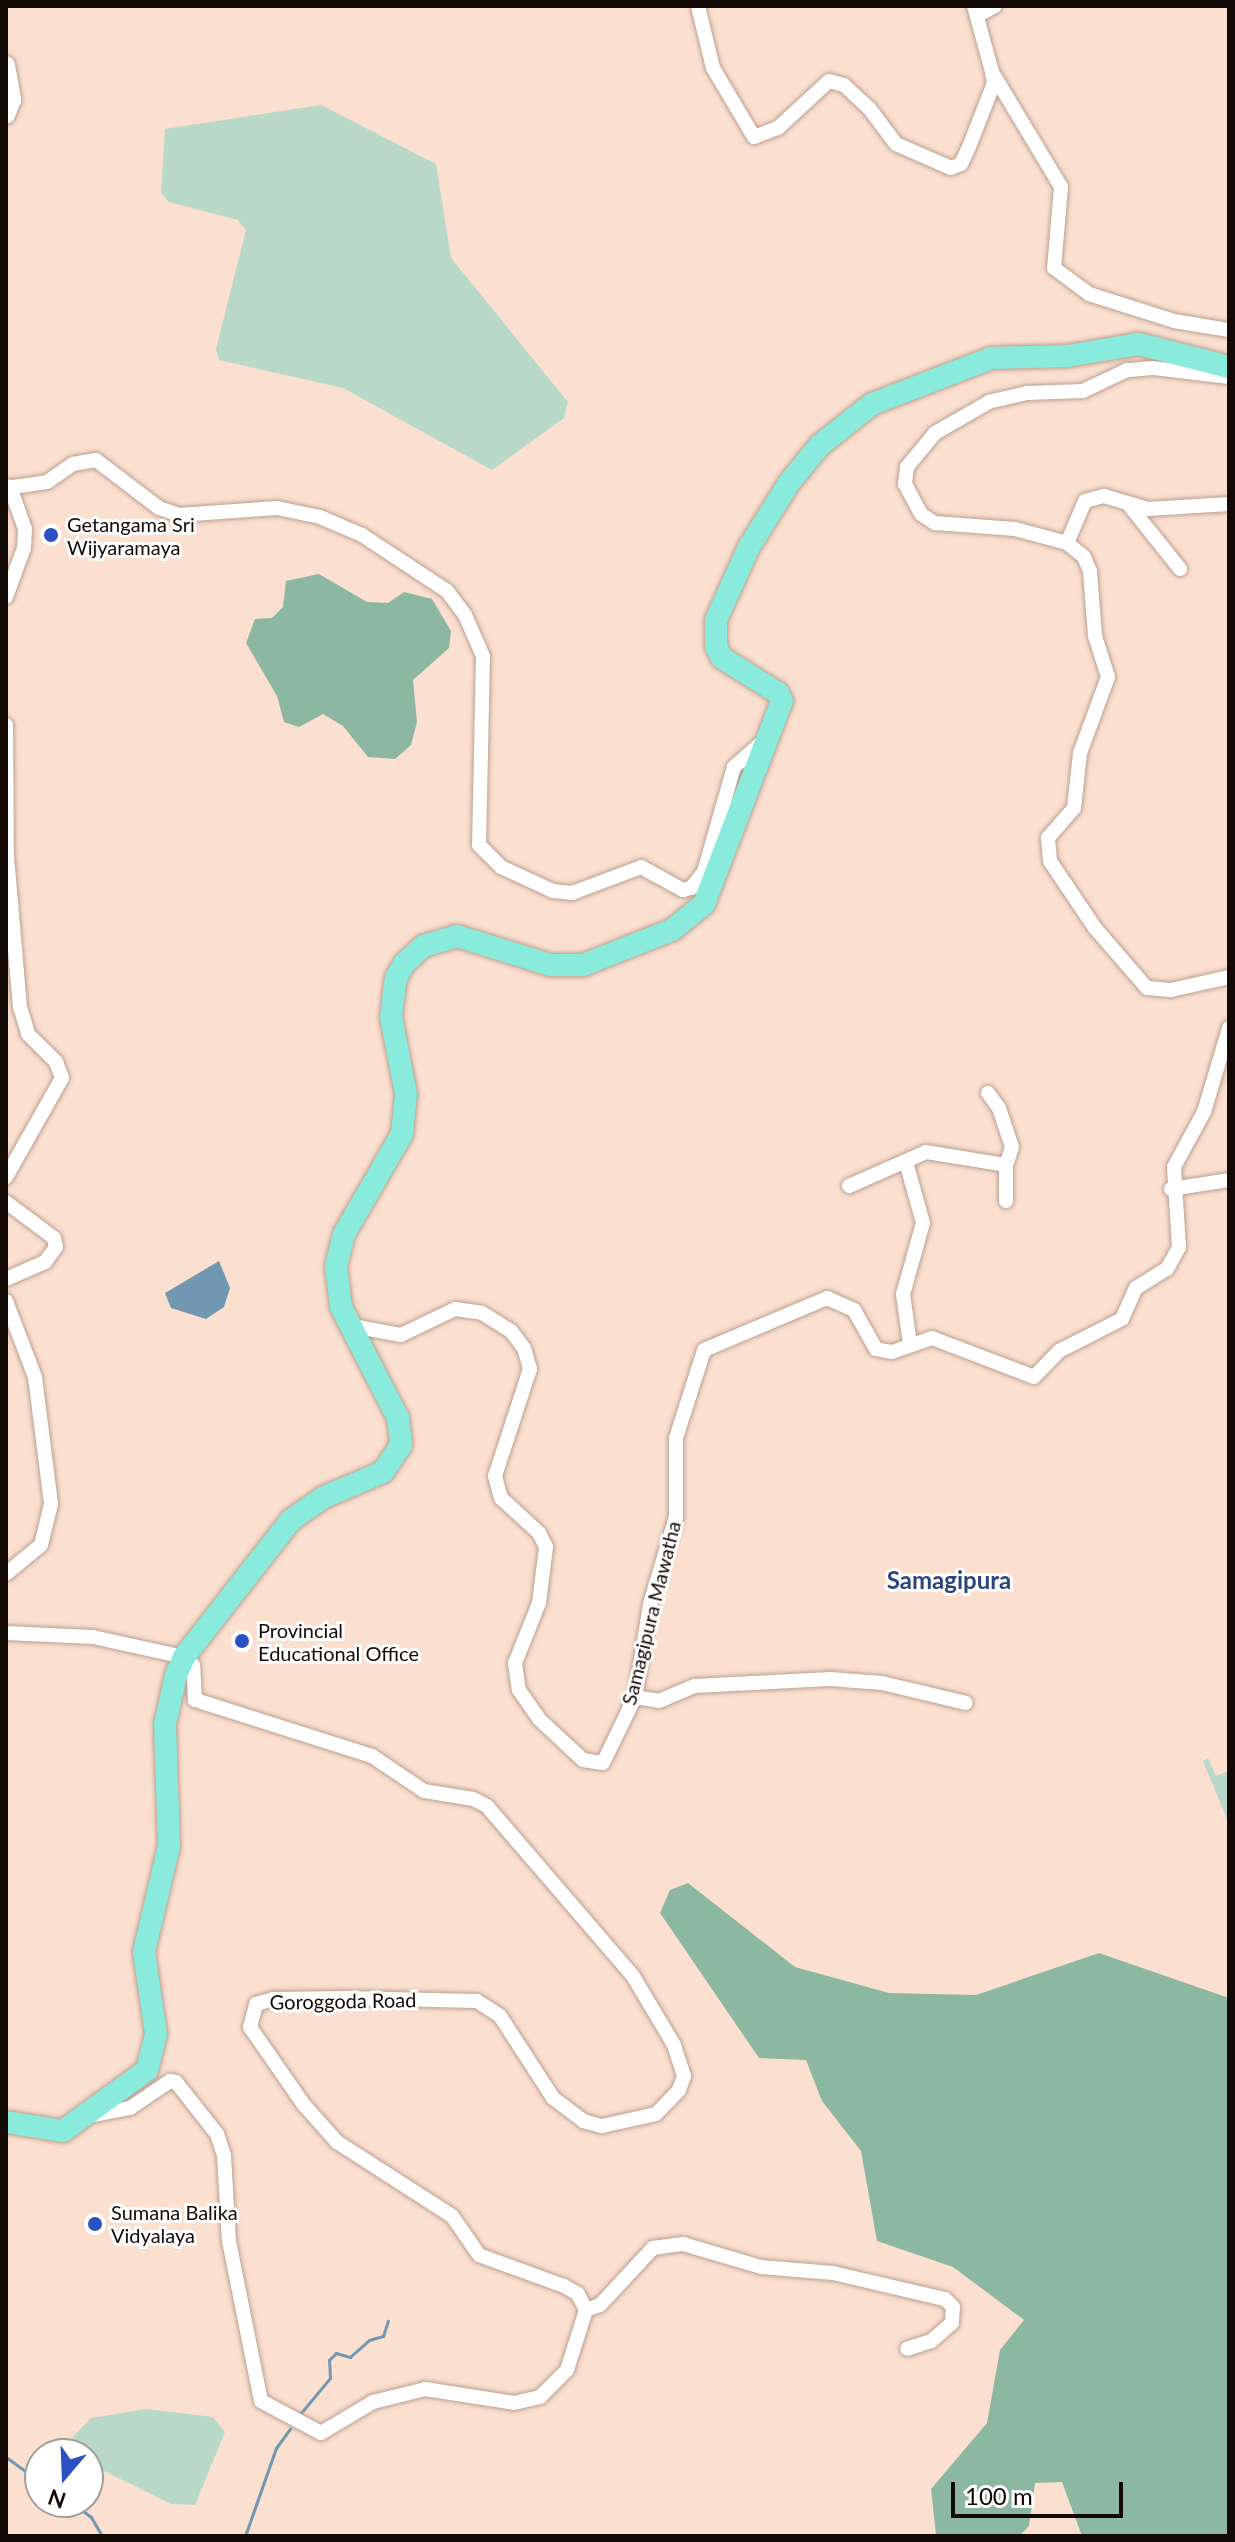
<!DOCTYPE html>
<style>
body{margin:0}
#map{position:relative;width:1235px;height:2542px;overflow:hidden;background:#fbdfcf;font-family:Lato,sans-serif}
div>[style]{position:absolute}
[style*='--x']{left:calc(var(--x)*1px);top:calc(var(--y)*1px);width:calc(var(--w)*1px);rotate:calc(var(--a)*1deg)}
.green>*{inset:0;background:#b9d9c8}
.forest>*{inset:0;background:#8cb7a0}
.water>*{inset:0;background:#7197b1}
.stream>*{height:3px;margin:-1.5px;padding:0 1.5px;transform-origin:1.5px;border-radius:1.5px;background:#7197b1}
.roads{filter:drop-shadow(0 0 2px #bba091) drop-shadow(0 0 2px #bba091)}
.minor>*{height:14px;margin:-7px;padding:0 7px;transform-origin:7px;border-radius:7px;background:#fff}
.tertiary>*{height:18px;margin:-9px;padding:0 9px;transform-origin:9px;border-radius:9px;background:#fff}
.primary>*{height:22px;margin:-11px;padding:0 11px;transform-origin:11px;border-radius:11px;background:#88ebdc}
.dots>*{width:22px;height:22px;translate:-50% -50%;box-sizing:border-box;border:4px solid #fff;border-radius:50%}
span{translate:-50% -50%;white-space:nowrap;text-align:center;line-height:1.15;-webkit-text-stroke:6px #fff;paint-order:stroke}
.poi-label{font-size:20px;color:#130a05}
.left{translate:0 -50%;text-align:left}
.street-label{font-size:20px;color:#130a05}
.quarter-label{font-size:24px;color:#2d447d;font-weight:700}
.frame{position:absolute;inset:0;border:8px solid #130a05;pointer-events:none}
.north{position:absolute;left:24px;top:2438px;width:80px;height:80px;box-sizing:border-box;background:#fff;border:2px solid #a19d9b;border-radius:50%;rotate:199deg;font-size:22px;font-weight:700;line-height:32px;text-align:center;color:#130a05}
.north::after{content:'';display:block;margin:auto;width:28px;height:36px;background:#2a52c1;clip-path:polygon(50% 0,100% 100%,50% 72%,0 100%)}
.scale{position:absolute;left:951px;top:2482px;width:172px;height:36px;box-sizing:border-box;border:4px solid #130a05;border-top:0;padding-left:10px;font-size:24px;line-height:28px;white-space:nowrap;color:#130a05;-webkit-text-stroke:6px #fff;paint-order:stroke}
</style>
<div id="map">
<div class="green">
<div style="clip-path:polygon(321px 105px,436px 164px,451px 258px,568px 402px,564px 418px,492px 470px,343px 388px,219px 360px,216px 349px,246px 230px,238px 220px,169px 202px,161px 193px,165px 129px)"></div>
<div style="clip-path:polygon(1208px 1758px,1216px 1776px,1229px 1771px,1229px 1824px,1203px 1761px)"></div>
<div style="clip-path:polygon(146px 2409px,213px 2417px,225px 2432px,195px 2505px,171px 2504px,96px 2467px,88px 2454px,74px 2451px,71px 2439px,91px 2418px)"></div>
</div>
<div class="forest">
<div style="clip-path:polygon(319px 574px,367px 602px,388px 603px,404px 592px,432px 599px,451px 631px,449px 648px,413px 680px,417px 722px,411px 745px,395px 759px,368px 757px,343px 726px,323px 714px,299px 727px,284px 722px,277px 696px,246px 643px,255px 619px,272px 618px,283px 607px,286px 581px)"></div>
<div style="clip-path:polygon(688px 1883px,795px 1967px,889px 1993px,976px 1995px,1099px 1953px,1229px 1998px,1229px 2536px,1082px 2536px,1062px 2482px,1035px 2483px,1029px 2526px,1019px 2536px,936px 2535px,931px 2489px,987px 2423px,1000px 2350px,1024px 2320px,953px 2267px,877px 2241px,861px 2151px,822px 2101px,806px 2060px,759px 2058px,660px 1913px,670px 1890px)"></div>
</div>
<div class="water">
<div style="clip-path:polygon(219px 1261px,230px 1288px,224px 1307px,206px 1319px,171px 1308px,165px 1293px)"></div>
</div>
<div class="stream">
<div style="--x:300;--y:2414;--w:47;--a:-50.2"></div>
<div style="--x:330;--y:2378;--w:18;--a:-93"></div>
<div style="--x:329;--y:2360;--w:10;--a:-45"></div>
<div style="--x:336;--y:2353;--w:15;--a:16"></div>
<div style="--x:350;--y:2357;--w:25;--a:-42"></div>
<div style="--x:369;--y:2340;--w:15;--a:-16"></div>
<div style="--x:383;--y:2336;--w:16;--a:-72"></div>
<div style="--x:6;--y:2457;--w:42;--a:36.3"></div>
<div style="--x:71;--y:2502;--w:25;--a:37"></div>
<div style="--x:91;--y:2517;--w:22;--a:60"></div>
<div style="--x:245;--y:2536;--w:93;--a:-70.6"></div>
<div style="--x:276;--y:2448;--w:24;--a:-54"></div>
</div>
<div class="roads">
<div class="minor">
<div style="--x:698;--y:6;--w:64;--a:76.4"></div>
<div style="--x:713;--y:68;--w:80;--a:59.3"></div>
<div style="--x:754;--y:137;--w:26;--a:-21"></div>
<div style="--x:778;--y:128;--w:69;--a:-42.7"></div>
<div style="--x:829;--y:81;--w:16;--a:15"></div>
<div style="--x:844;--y:85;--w:34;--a:43"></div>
<div style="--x:869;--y:108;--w:45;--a:53.1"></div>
<div style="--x:896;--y:144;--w:60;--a:23.6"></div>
<div style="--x:951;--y:168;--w:11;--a:-22"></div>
<div style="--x:961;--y:164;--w:19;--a:-65"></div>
<div style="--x:969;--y:147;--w:69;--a:-68.7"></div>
<div style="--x:994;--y:83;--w:11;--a:-100"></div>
<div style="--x:974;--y:6;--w:68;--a:74.7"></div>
<div style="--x:992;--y:72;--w:134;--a:59"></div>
<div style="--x:1061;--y:187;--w:81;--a:94.9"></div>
<div style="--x:1054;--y:268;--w:44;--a:36.6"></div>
<div style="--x:1089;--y:294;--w:89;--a:17.6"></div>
<div style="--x:1174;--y:321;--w:56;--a:9.3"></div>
<div style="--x:978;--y:15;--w:19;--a:-28"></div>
<div style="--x:1229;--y:377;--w:78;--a:-173.3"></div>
<div style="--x:1152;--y:368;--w:25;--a:175"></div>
<div style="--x:1127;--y:370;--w:49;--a:154.5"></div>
<div style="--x:1083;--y:391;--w:56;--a:178"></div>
<div style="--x:1027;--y:393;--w:39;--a:167"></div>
<div style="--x:989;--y:402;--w:62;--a:150.1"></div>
<div style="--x:935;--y:433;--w:44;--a:129.5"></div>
<div style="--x:907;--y:467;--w:17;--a:97"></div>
<div style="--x:905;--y:484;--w:34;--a:62"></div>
<div style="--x:921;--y:514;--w:17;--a:33"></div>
<div style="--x:935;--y:523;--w:80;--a:4.3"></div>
<div style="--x:1015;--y:529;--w:54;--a:15.1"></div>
<div style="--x:1067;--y:543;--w:22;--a:39"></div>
<div style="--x:1084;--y:557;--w:15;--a:67"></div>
<div style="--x:1090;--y:571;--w:65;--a:85.6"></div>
<div style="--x:1095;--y:636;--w:43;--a:72.4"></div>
<div style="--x:1108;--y:677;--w:81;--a:110.2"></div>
<div style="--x:1080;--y:753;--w:55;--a:96.2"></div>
<div style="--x:1074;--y:808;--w:40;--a:131"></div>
<div style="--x:1048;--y:838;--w:23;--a:85"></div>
<div style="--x:1050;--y:861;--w:81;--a:56.1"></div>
<div style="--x:1095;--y:928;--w:79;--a:49.1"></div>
<div style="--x:1147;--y:988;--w:24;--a:5"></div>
<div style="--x:1171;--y:990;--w:59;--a:-12.6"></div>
<div style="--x:6;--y:488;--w:41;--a:-8.3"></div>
<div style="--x:47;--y:482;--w:32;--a:-35"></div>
<div style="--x:73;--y:464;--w:23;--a:-10"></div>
<div style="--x:96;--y:460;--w:79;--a:37.3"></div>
<div style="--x:159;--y:508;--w:21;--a:19"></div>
<div style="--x:179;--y:515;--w:98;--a:-4.1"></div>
<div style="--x:277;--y:508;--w:44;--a:11.8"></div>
<div style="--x:320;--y:517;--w:46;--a:23.2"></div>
<div style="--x:362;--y:535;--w:102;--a:33.4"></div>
<div style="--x:447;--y:591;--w:30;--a:53"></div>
<div style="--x:465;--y:615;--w:45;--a:66.3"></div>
<div style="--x:483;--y:656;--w:189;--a:91.2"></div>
<div style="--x:479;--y:845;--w:31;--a:45"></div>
<div style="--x:501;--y:867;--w:57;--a:24.8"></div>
<div style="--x:553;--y:891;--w:19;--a:6"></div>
<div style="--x:572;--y:893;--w:74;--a:-20.6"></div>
<div style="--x:641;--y:867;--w:48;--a:28.7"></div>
<div style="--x:683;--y:890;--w:8;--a:-14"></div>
<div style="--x:691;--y:888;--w:21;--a:-51"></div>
<div style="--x:704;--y:872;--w:109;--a:-74.1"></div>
<div style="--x:734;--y:767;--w:47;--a:-41.5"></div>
<div style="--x:1129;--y:505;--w:82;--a:51.4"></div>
<div style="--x:1067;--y:543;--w:46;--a:-66.8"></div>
<div style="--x:1085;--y:501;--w:20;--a:-15"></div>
<div style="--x:1104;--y:496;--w:46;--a:16.5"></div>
<div style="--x:1148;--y:509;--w:81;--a:-3.5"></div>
<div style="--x:6;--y:597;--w:52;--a:-69.8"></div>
<div style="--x:24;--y:548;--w:19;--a:-87"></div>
<div style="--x:25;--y:529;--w:45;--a:-109.7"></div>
<div style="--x:6;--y:725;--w:131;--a:89.6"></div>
<div style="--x:7;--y:856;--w:152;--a:85.1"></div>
<div style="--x:20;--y:1007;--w:28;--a:73"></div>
<div style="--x:28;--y:1034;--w:40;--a:45"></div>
<div style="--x:56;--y:1062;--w:17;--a:69"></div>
<div style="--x:62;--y:1078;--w:114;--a:119.5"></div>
<div style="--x:988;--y:1093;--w:19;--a:54"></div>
<div style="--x:999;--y:1108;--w:41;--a:71.6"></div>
<div style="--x:1012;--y:1147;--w:19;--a:108"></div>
<div style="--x:1006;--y:1165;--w:36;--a:90"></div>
<div style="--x:906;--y:1162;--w:63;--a:74.4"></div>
<div style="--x:923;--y:1223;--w:74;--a:105.7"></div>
<div style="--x:903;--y:1294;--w:50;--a:82"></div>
<div style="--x:849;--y:1186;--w:84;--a:-23.8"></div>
<div style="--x:926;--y:1152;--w:81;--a:9.2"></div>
<div style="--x:1171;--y:1189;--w:59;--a:-8.8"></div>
<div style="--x:6;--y:1202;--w:60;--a:36.9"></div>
<div style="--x:54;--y:1238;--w:9;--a:77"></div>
<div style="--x:56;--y:1247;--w:19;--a:126"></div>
<div style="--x:45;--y:1262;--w:43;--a:156.4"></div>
<div style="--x:6;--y:1301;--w:81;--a:69.1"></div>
<div style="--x:35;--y:1377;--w:128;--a:82.8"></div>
<div style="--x:51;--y:1504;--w:42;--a:103.7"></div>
<div style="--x:41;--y:1545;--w:45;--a:140.4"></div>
<div style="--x:353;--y:1326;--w:49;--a:10.6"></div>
<div style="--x:401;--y:1335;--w:60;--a:-25.7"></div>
<div style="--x:455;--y:1309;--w:27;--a:8"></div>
<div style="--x:482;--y:1313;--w:34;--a:32"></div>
<div style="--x:511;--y:1331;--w:21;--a:53"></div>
<div style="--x:524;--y:1348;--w:22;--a:74"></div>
<div style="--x:530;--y:1369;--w:113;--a:108.1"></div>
<div style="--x:495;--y:1476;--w:23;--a:75"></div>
<div style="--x:501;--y:1498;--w:52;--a:42.6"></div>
<div style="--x:539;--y:1533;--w:16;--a:63"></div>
<div style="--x:546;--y:1547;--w:56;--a:97.1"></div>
<div style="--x:539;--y:1603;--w:65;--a:111.8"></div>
<div style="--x:515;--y:1663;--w:27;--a:82"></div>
<div style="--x:519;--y:1690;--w:35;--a:55"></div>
<div style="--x:539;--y:1719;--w:60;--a:43"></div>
<div style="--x:583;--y:1760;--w:20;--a:9"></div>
<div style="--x:603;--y:1763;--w:73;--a:-64.1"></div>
<div style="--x:635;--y:1697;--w:94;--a:-80.8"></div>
<div style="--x:650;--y:1604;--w:91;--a:-73.4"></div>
<div style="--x:676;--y:1517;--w:79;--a:-90"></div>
<div style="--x:676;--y:1438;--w:92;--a:-72.3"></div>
<div style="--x:704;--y:1350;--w:134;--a:-22.9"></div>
<div style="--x:827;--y:1298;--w:30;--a:24"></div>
<div style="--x:854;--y:1310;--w:45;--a:60.6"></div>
<div style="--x:876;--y:1349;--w:16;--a:11"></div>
<div style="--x:892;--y:1352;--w:42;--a:-19.3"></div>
<div style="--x:932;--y:1338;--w:109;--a:20.9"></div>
<div style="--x:1034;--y:1377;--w:36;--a:-46"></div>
<div style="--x:1059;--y:1351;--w:71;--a:-26.9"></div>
<div style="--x:1122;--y:1319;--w:34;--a:-66"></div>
<div style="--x:1136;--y:1288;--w:36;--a:-32"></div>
<div style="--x:1167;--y:1269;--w:25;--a:-61"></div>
<div style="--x:1179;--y:1247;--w:80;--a:-93.6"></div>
<div style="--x:1174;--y:1167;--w:63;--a:-61.4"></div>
<div style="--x:1204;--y:1112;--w:88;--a:-73.4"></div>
<div style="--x:6;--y:1633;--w:87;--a:2.6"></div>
<div style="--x:93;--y:1637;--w:93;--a:12.4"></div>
<div style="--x:635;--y:1697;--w:24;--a:9"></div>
<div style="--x:659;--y:1701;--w:39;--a:-23"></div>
<div style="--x:695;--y:1686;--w:135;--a:-3"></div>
<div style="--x:830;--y:1679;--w:52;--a:4.4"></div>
<div style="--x:882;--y:1683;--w:86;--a:13.4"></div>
<div style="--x:89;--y:2116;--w:42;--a:-11"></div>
<div style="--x:130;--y:2108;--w:48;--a:-34"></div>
<div style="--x:170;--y:2081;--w:6;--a:9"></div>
<div style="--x:176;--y:2082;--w:66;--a:51.7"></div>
<div style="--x:217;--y:2134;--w:22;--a:72"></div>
<div style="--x:224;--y:2155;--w:86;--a:86.7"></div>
<div style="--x:229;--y:2241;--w:163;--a:78.7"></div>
<div style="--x:261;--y:2401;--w:68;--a:28.1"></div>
<div style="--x:321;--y:2433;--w:61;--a:-30.8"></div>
<div style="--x:373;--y:2402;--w:54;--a:-14"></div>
<div style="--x:425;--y:2389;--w:90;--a:8.9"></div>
<div style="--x:514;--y:2403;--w:27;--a:-13"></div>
<div style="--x:540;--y:2397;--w:38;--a:-45"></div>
<div style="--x:567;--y:2370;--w:63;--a:-72.4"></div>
<div style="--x:586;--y:2310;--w:18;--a:-117"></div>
<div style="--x:578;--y:2294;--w:16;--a:-150"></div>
<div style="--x:564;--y:2286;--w:90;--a:-160"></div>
<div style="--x:479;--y:2255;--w:47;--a:-124.7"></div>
<div style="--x:452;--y:2216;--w:137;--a:-147.2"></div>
<div style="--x:337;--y:2142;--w:50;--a:-131.7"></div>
<div style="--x:304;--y:2105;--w:95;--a:-124.7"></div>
<div style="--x:250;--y:2027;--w:24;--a:-75"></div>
<div style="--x:256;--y:2004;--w:18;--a:-16"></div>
<div style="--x:273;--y:1999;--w:73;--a:-0.8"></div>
<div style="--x:346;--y:1998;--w:131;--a:1.3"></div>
<div style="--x:477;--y:2001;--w:27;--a:33"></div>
<div style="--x:500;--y:2016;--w:98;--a:57.1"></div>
<div style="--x:553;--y:2098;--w:38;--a:37"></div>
<div style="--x:583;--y:2121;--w:20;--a:15"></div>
<div style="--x:602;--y:2126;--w:55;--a:-12.5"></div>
<div style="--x:656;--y:2114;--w:33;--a:-46"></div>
<div style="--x:679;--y:2090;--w:15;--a:-70"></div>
<div style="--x:684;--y:2076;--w:33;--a:-108"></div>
<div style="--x:674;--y:2045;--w:80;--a:-120.7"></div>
<div style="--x:633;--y:1976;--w:224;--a:-130.7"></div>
<div style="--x:487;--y:1806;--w:16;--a:-153"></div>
<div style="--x:473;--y:1799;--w:50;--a:-170.7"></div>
<div style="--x:424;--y:1791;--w:63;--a:-146.1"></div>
<div style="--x:372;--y:1756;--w:186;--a:-162.4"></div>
<div style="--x:195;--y:1700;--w:35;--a:-93"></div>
<div style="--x:193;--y:1665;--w:11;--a:-158"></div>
<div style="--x:586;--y:2310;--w:15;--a:-20"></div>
<div style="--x:600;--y:2305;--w:78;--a:-47.1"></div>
<div style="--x:653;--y:2248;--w:30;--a:-8"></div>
<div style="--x:683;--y:2244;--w:81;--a:16.4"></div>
<div style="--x:761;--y:2267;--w:72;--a:4.8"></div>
<div style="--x:833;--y:2273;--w:115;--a:13.1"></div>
<div style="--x:945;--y:2299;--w:11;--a:45"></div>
<div style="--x:953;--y:2307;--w:16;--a:94"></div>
<div style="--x:952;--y:2323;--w:28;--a:139"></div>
<div style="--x:931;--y:2341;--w:25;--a:162"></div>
</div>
<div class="tertiary">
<div style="--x:6;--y:65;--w:36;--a:80"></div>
<div style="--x:12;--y:100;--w:16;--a:112"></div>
</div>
<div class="primary">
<div style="--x:6;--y:2122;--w:58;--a:9"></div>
<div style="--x:63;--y:2131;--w:104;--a:-36"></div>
<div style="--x:147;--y:2070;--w:37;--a:-76"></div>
<div style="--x:156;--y:2034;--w:83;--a:-98.3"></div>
<div style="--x:144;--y:1952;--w:110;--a:-76.8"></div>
<div style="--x:169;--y:1845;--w:121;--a:-91.9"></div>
<div style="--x:165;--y:1724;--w:50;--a:-77.3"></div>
<div style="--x:176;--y:1675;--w:20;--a:-66"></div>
<div style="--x:184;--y:1657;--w:174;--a:-52"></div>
<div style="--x:291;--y:1520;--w:38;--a:-35"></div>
<div style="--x:322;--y:1498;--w:66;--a:-23.1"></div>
<div style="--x:383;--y:1472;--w:32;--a:-56"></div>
<div style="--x:401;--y:1445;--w:27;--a:-96"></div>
<div style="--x:398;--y:1418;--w:125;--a:-117.2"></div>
<div style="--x:341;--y:1307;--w:41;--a:-97"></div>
<div style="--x:336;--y:1266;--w:33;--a:-76"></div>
<div style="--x:344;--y:1234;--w:116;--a:-59.9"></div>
<div style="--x:402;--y:1134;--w:40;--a:-84.3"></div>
<div style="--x:406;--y:1094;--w:78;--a:-101"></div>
<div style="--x:391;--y:1017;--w:39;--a:-83"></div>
<div style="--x:396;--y:978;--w:16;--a:-60"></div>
<div style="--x:404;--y:964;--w:26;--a:-43"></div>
<div style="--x:423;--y:946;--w:35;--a:-16"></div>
<div style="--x:457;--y:936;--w:97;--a:17.3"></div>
<div style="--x:550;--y:965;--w:33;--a:0"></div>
<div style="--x:583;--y:965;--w:96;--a:-21.5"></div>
<div style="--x:672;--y:930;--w:41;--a:-39.1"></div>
<div style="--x:704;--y:904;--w:217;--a:-69"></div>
<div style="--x:782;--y:701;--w:9;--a:-117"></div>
<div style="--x:778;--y:693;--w:66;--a:-148"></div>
<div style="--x:722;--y:658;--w:13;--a:-117"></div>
<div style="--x:716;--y:646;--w:26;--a:-90"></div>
<div style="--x:716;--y:620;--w:80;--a:-65.7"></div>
<div style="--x:749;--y:547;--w:75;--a:-58"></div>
<div style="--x:789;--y:483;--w:49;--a:-50.8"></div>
<div style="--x:820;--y:445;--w:66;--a:-38.3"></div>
<div style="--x:872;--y:404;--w:128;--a:-21.1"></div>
<div style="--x:991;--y:358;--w:76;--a:-1.5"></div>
<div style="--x:1067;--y:356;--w:73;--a:-9.5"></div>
<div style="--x:1139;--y:344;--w:93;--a:14.3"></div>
</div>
</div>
<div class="dots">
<div style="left:51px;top:535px;background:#2a52c1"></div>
<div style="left:242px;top:1641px;background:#2a52c1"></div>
<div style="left:95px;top:2224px;background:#2a52c1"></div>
</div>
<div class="poi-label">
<span class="left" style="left:67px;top:536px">Getangama Sri<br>Wijyaramaya</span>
<span class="left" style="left:258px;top:1642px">Provincial<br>Educational Office</span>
<span class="left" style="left:111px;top:2224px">Sumana Balika<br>Vidyalaya</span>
</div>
<div class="street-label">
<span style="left:651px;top:1613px;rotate:-76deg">Samagipura Mawatha</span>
<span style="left:343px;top:2001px;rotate:-1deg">Goroggoda Road</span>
</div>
<div class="quarter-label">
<span style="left:949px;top:1580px">Samagipura</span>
</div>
<div class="frame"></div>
<div class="north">N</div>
<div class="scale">100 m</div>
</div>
